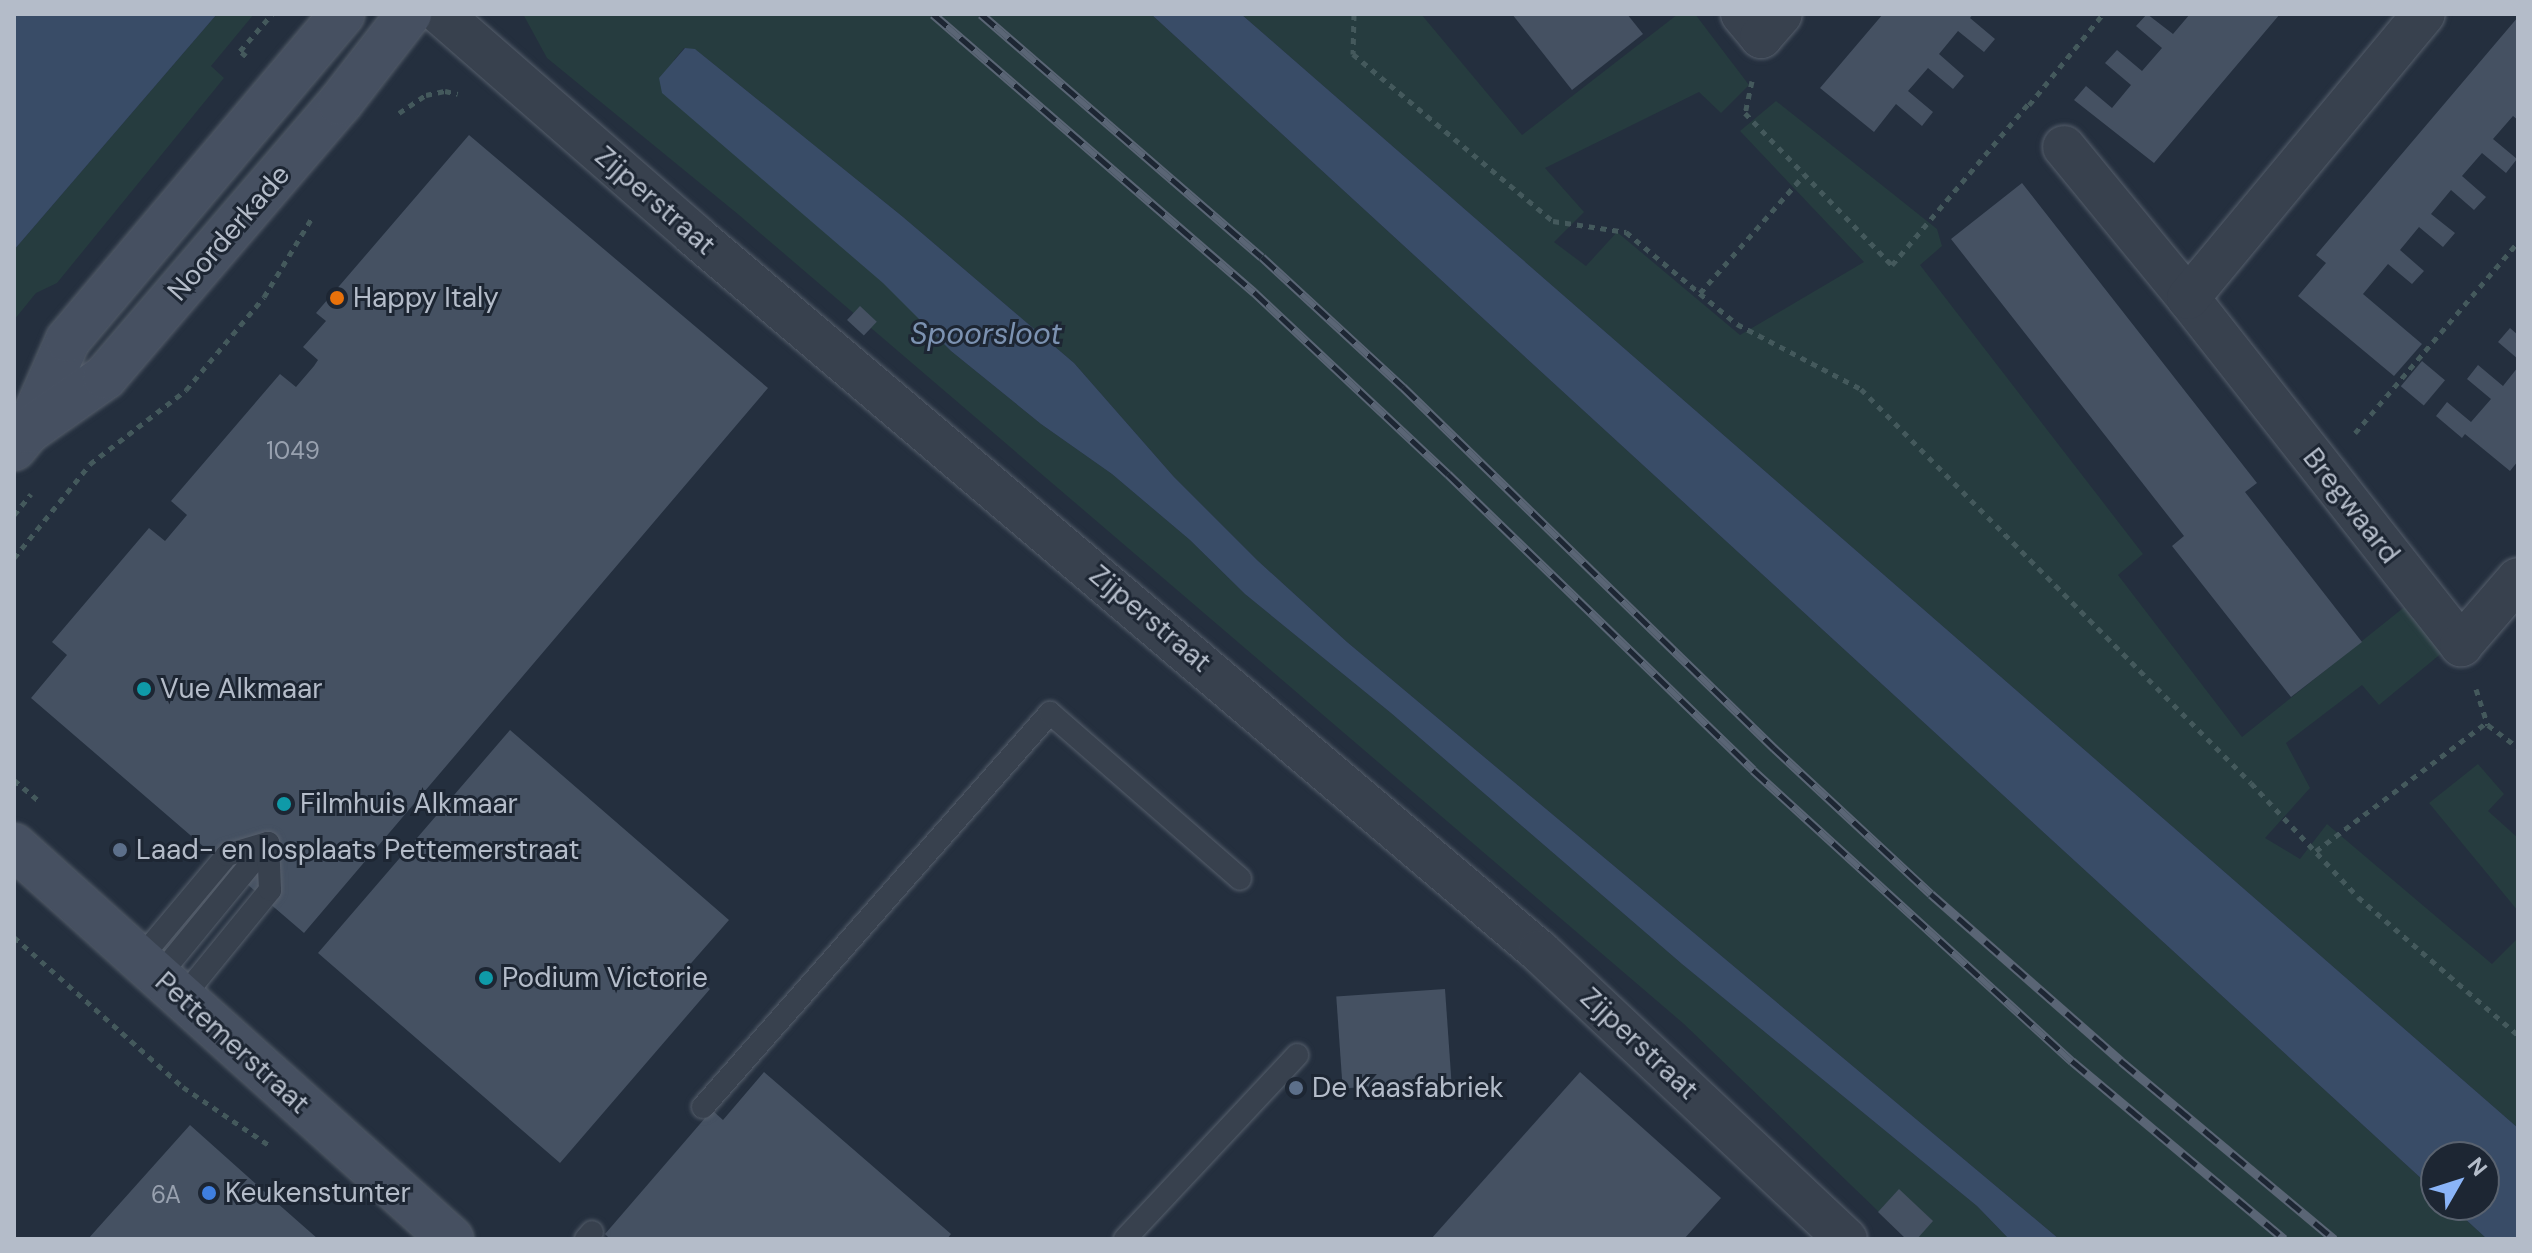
<!DOCTYPE html>
<style>
body{margin:0}
#map{position:relative;width:2532px;height:1253px;overflow:hidden;background:#242f3e;font-family:"DM Sans",sans-serif}
div>[style]{position:absolute}
[style*='--x']{left:calc(var(--x)*1px);top:calc(var(--y)*1px);width:calc(var(--w)*1px);rotate:calc(var(--a)*1deg)}
.green>*{inset:0;background:#263c3f}
.water>*{inset:0;background:#394c67}
.building>*{inset:0;background:#455162;transform-origin:0 0}
.path>*{height:5px;margin-top:-2.5px;transform-origin:0;background:repeating-linear-gradient(90deg,#44595c 0 6px,transparent 0 12px)}
.roads{filter:drop-shadow(0 0 2px #565f6c) drop-shadow(0 0 2px #565f6c)}
.lane>*{height:22px;margin:-11px;padding:0 11px;transform-origin:11px;border-radius:11px;background:#38414e}
.street>*{height:42px;margin:-21px;padding:0 21px;transform-origin:21px;border-radius:21px;background:#38414e}
.secondary>*{height:44px;margin:-22px;padding:0 22px;transform-origin:22px;border-radius:22px;background:#465061}
.rail>*{height:9px;margin-top:-4.5px;transform-origin:0;background:repeating-linear-gradient(90deg,#1d2633 0 18px,#5a6575 0 36px);box-sizing:border-box;border-block:2px solid #5a6575}
.dots>*{width:22px;height:22px;translate:-50% -50%;box-sizing:border-box;border:4px solid #1d2633;border-radius:50%}
span{translate:-50% -50%;white-space:nowrap;text-align:center;line-height:1.15;-webkit-text-stroke:6px #1d2633;paint-order:stroke}
.number-label{font-size:24px;color:#98a1af}
.number-label span{-webkit-text-stroke-width:0}
.street-label{font-size:28px;color:#b4bcc9}
.poi-label{font-size:28px;color:#b4bcc9}
.left{translate:0 -50%;text-align:left}
.water-label{font-size:30px;color:#7c92b1;font-style:italic}
.frame{position:absolute;inset:0;border:16px solid #b4bcc9;pointer-events:none}
.north{position:absolute;left:2420px;top:1141px;width:80px;height:80px;box-sizing:border-box;background:#1d2633;border:2px solid #59626f;border-radius:50%;rotate:51deg;font-size:22px;font-weight:700;line-height:32px;text-align:center;color:#b4bcc9}
.north::after{content:'';display:block;margin:auto;width:28px;height:36px;background:#8ab4f8;clip-path:polygon(50% 0,100% 100%,50% 72%,0 100%)}
</style>
<div id="map">
<div class="green">
<div style="clip-path:polygon(217px 14px,254px 14px,211px 66px,224px 78px,57px 283px,36px 293px,14px 320px,14px 250px)"></div>
<div style="clip-path:polygon(523px 14px,1151px 14px,2436px 1192px,2436px 1205px,2450px 1205px,2487px 1239px,2059px 1239px,1347px 642px,1257px 560px,1174px 477px,1074px 363px,903px 217px,696px 50px,684px 48px,674px 60px,951px 351px,1041px 424px,1112px 474px,1190px 540px,1245px 594px,1391px 713px,1682px 964px,1977px 1206px,2009px 1239px,1907px 1239px,1684px 1024px,739px 215px,547px 58px)"></div>
<div style="clip-path:polygon(1241px 14px,1421px 14px,1522px 135px,1678px 14px,1695px 14px,1749px 85px,1721px 113px,1699px 92px,1545px 168px,1584px 212px,1554px 242px,1586px 266px,1617px 232px,1740px 335px,1864px 262px,1740px 131px,1776px 101px,1937px 229px,1942px 246px,1920px 265px,2143px 554px,2118px 575px,2242px 737px,2407px 605px,2443px 652px,2379px 705px,2362px 685px,2286px 743px,2310px 788px,2265px 838px,2300px 859px,2327px 824px,2492px 964px,2518px 938px,2518px 1128px)"></div>
<div style="clip-path:polygon(2478px 764px,2504px 794px,2488px 811px,2518px 838px,2518px 911px,2429px 803px)"></div>
</div>
<div class="water">
<div style="clip-path:polygon(14px 14px,217px 14px,14px 250px)"></div>
<div style="clip-path:polygon(1151px 14px,1241px 14px,2518px 1128px,2518px 1239px,2487px 1239px,2450px 1205px,2484px 1205px,2484px 1157px,2436px 1157px,2436px 1192px)"></div>
<div style="clip-path:polygon(685px 48px,695px 49px,903px 217px,1074px 363px,1174px 477px,1257px 560px,1347px 642px,2059px 1239px,2009px 1239px,1977px 1206px,1682px 964px,1391px 713px,1245px 594px,1190px 540px,1112px 474px,1041px 424px,951px 351px,883px 283px,662px 93px,659px 78px)"></div>
</div>
<div class="building">
<div style="clip-path:polygon(1512px 14px,1627px 14px,1643px 34px,1572px 90px)"></div>
<div style="clip-path:polygon(1883px 14px,1973px 14px,1970px 18px,1995px 39px,1984px 52px,1958px 31px,1939px 54px,1964px 76px,1953px 89px,1928px 68px,1908px 91px,1933px 112px,1922px 126px,1896px 104px,1874px 132px,1820px 88px)"></div>
<div style="clip-path:polygon(2147px 14px,2173px 34px,2190px 14px,2280px 14px,2154px 163px,2074px 100px,2086px 86px,2112px 108px,2131px 85px,2105px 63px,2117px 50px,2142px 71px,2162px 48px,2136px 26px)"></div>
<div style="clip-path:polygon(2518px 17px,2518px 120px,2513px 116px,2493px 139px,2517px 159px,2506px 173px,2482px 153px,2462px 176px,2486px 197px,2474px 210px,2451px 190px,2431px 214px,2455px 233px,2443px 247px,2419px 227px,2400px 250px,2424px 271px,2412px 284px,2388px 264px,2363px 294px,2422px 344px,2394px 376px,2298px 296px,2326px 263px,2316px 255px)"></div>
<div style="clip-path:polygon(469px 135px,768px 388px,304px 933px,31px 698px,67px 655px,52px 642px,149px 528px,165px 541px,187px 515px,171px 501px,280px 374px,296px 387px,314px 366px,318px 360px,303px 347px,326px 321px,316px 313px)"></div>
<div style="clip-path:polygon(2022px 183px,2257px 483px,2245px 492px,2362px 642px,2291px 697px,2172px 546px,2184px 536px,1951px 239px)"></div>
<div style="left:860px;top:306px;width:23px;height:19px;rotate:43deg"></div>
<div style="clip-path:polygon(2510px 328px,2518px 335px,2518px 359px,2498px 342px)"></div>
<div style="left:2422px;top:361px;width:30px;height:33px;rotate:40deg"></div>
<div style="clip-path:polygon(2478px 365px,2503px 386px,2518px 367px,2518px 461px,2510px 471px,2465px 434px,2462px 438px,2436px 416px,2447px 402px,2471px 422px,2491px 399px,2467px 379px)"></div>
<div style="clip-path:polygon(510px 730px,729px 920px,686px 969px,710px 989px,560px 1163px,318px 953px)"></div>
<div style="left:1445px;top:989px;width:92px;height:109px;rotate:86deg"></div>
<div style="clip-path:polygon(764px 1072px,951px 1234px,947px 1239px,610px 1239px,605px 1234px,712px 1110px,723px 1120px)"></div>
<div style="clip-path:polygon(1580px 1072px,1721px 1198px,1684px 1239px,1431px 1239px)"></div>
<div style="clip-path:polygon(190px 1125px,276px 1202px,318px 1239px,88px 1239px)"></div>
<div style="clip-path:polygon(1899px 1189px,1933px 1221px,1917px 1239px,1906px 1239px,1878px 1212px)"></div>
</div>
<div class="path">
<div style="--x:1354;--y:14;--w:40;--a:91.4"></div>
<div style="--x:1353;--y:54;--w:261;--a:39.9"></div>
<div style="--x:1553;--y:221;--w:74;--a:8.6"></div>
<div style="--x:1626;--y:232;--w:144;--a:39.7"></div>
<div style="--x:1737;--y:324;--w:140;--a:27.7"></div>
<div style="--x:1861;--y:389;--w:554;--a:45.29"></div>
<div style="--x:2251;--y:783;--w:156;--a:46.8"></div>
<div style="--x:2358;--y:897;--w:211;--a:40.8"></div>
<div style="--x:246;--y:56;--w:8;--a:-140"></div>
<div style="--x:240;--y:51;--w:49;--a:-49.1"></div>
<div style="--x:1752;--y:81;--w:33;--a:102"></div>
<div style="--x:1745;--y:113;--w:211;--a:46"></div>
<div style="--x:1892;--y:265;--w:211;--a:-49.8"></div>
<div style="--x:2029;--y:105;--w:117;--a:-50.9"></div>
<div style="--x:399;--y:113;--w:32;--a:-34"></div>
<div style="--x:426;--y:95;--w:19;--a:-12"></div>
<div style="--x:445;--y:91;--w:13;--a:13"></div>
<div style="--x:1700;--y:293;--w:157;--a:-48.6"></div>
<div style="--x:2355;--y:433;--w:251;--a:-49.5"></div>
<div style="--x:14;--y:515;--w:27;--a:-51"></div>
<div style="--x:14;--y:558;--w:121;--a:-51"></div>
<div style="--x:90;--y:464;--w:121;--a:-37.6"></div>
<div style="--x:186;--y:390;--w:121;--a:-50"></div>
<div style="--x:264;--y:297;--w:95;--a:-58.8"></div>
<div style="--x:2476;--y:689;--w:38;--a:72"></div>
<div style="--x:2488;--y:725;--w:38;--a:37"></div>
<div style="--x:14;--y:780;--w:35;--a:40"></div>
<div style="--x:2316;--y:851;--w:214;--a:-37"></div>
<div style="--x:14;--y:937;--w:226;--a:41.6"></div>
<div style="--x:183;--y:1087;--w:105;--a:34.1"></div>
</div>
<div class="roads">
<div class="lane">
<div style="--x:139;--y:960;--w:137;--a:-50"></div>
<div style="--x:227;--y:855;--w:43;--a:-16.3"></div>
<div style="--x:158;--y:977;--w:173;--a:-50.6"></div>
<div style="--x:182;--y:998;--w:139;--a:-50.8"></div>
<div style="--x:270;--y:890;--w:47;--a:-92.4"></div>
<div style="--x:703;--y:1107;--w:525;--a:-48.63"></div>
<div style="--x:1050;--y:713;--w:252;--a:41.1"></div>
<div style="--x:586;--y:1239;--w:9;--a:-49"></div>
<div style="--x:1125;--y:1239;--w:252;--a:-46.9"></div>
</div>
<div class="street">
<div style="--x:441;--y:14;--w:336;--a:41.1"></div>
<div style="--x:694;--y:235;--w:1108;--a:40.28"></div>
<div style="--x:1539;--y:951;--w:421;--a:43.2"></div>
<div style="--x:1742;--y:14;--w:30;--a:50"></div>
<div style="--x:1761;--y:37;--w:30;--a:-49"></div>
<div style="--x:2064;--y:147;--w:195;--a:50.6"></div>
<div style="--x:2188;--y:298;--w:442;--a:51.8"></div>
<div style="--x:2461;--y:645;--w:87;--a:-49.2"></div>
<div style="--x:2188;--y:298;--w:369;--a:-50.3"></div>
</div>
<div class="secondary">
<div style="--x:28;--y:431;--w:99;--a:-66.3"></div>
<div style="--x:68;--y:340;--w:426;--a:-49.9"></div>
<div style="--x:14;--y:448;--w:22;--a:-51"></div>
<div style="--x:28;--y:431;--w:94;--a:-35"></div>
<div style="--x:105;--y:377;--w:361;--a:-49.4"></div>
<div style="--x:340;--y:103;--w:113;--a:-52.2"></div>
<div style="--x:14;--y:846;--w:588;--a:41.97"></div>
</div>
</div>
<div class="rail">
<div style="--x:933;--y:14;--w:425;--a:40.9"></div>
<div style="--x:1254;--y:292;--w:266;--a:43.2"></div>
<div style="--x:1448;--y:474;--w:425;--a:44.1"></div>
<div style="--x:1753;--y:770;--w:432;--a:42.4"></div>
<div style="--x:2072;--y:1061;--w:277;--a:40"></div>
<div style="--x:981;--y:14;--w:371;--a:40.9"></div>
<div style="--x:1262;--y:257;--w:192;--a:42.7"></div>
<div style="--x:1403;--y:387;--w:518;--a:44.22"></div>
<div style="--x:1774;--y:748;--w:214;--a:42.9"></div>
<div style="--x:1931;--y:894;--w:253;--a:41.3"></div>
<div style="--x:2121;--y:1061;--w:278;--a:39.9"></div>
</div>
<div class="dots">
<div style="left:337px;top:298px;background:#e8710a"></div>
<div style="left:144px;top:689px;background:#0f9aa8"></div>
<div style="left:284px;top:804px;background:#0f9aa8"></div>
<div style="left:120px;top:850px;background:#5c6f8a"></div>
<div style="left:486px;top:978px;background:#0f9aa8"></div>
<div style="left:1296px;top:1088px;background:#5c6f8a"></div>
<div style="left:209px;top:1193px;background:#3f7fe0"></div>
</div>
<div class="number-label">
<span style="left:293px;top:451px">1049</span>
<span style="left:166px;top:1195px">6A</span>
</div>
<div class="street-label">
<span style="left:655px;top:201px;rotate:41deg">Zijperstraat</span>
<span style="left:229px;top:233px;rotate:-49deg">Noorderkade</span>
<span style="left:2351px;top:506px;rotate:52deg">Bregwaard</span>
<span style="left:1150px;top:619px;rotate:40deg">Zijperstraat</span>
<span style="left:232px;top:1043px;rotate:42deg">Pettemerstraat</span>
<span style="left:1639px;top:1044px;rotate:43deg">Zijperstraat</span>
</div>
<div class="poi-label">
<span class="left" style="left:353px;top:298px">Happy Italy</span>
<span class="left" style="left:160px;top:689px">Vue Alkmaar</span>
<span class="left" style="left:300px;top:804px">Filmhuis Alkmaar</span>
<span class="left" style="left:136px;top:850px">Laad- en losplaats Pettemerstraat</span>
<span class="left" style="left:502px;top:978px">Podium Victorie</span>
<span class="left" style="left:1312px;top:1088px">De Kaasfabriek</span>
<span class="left" style="left:225px;top:1193px">Keukenstunter</span>
</div>
<div class="water-label">
<span style="left:986px;top:334px">Spoorsloot</span>
</div>
<div class="frame"></div>
<div class="north">N</div>
</div>
